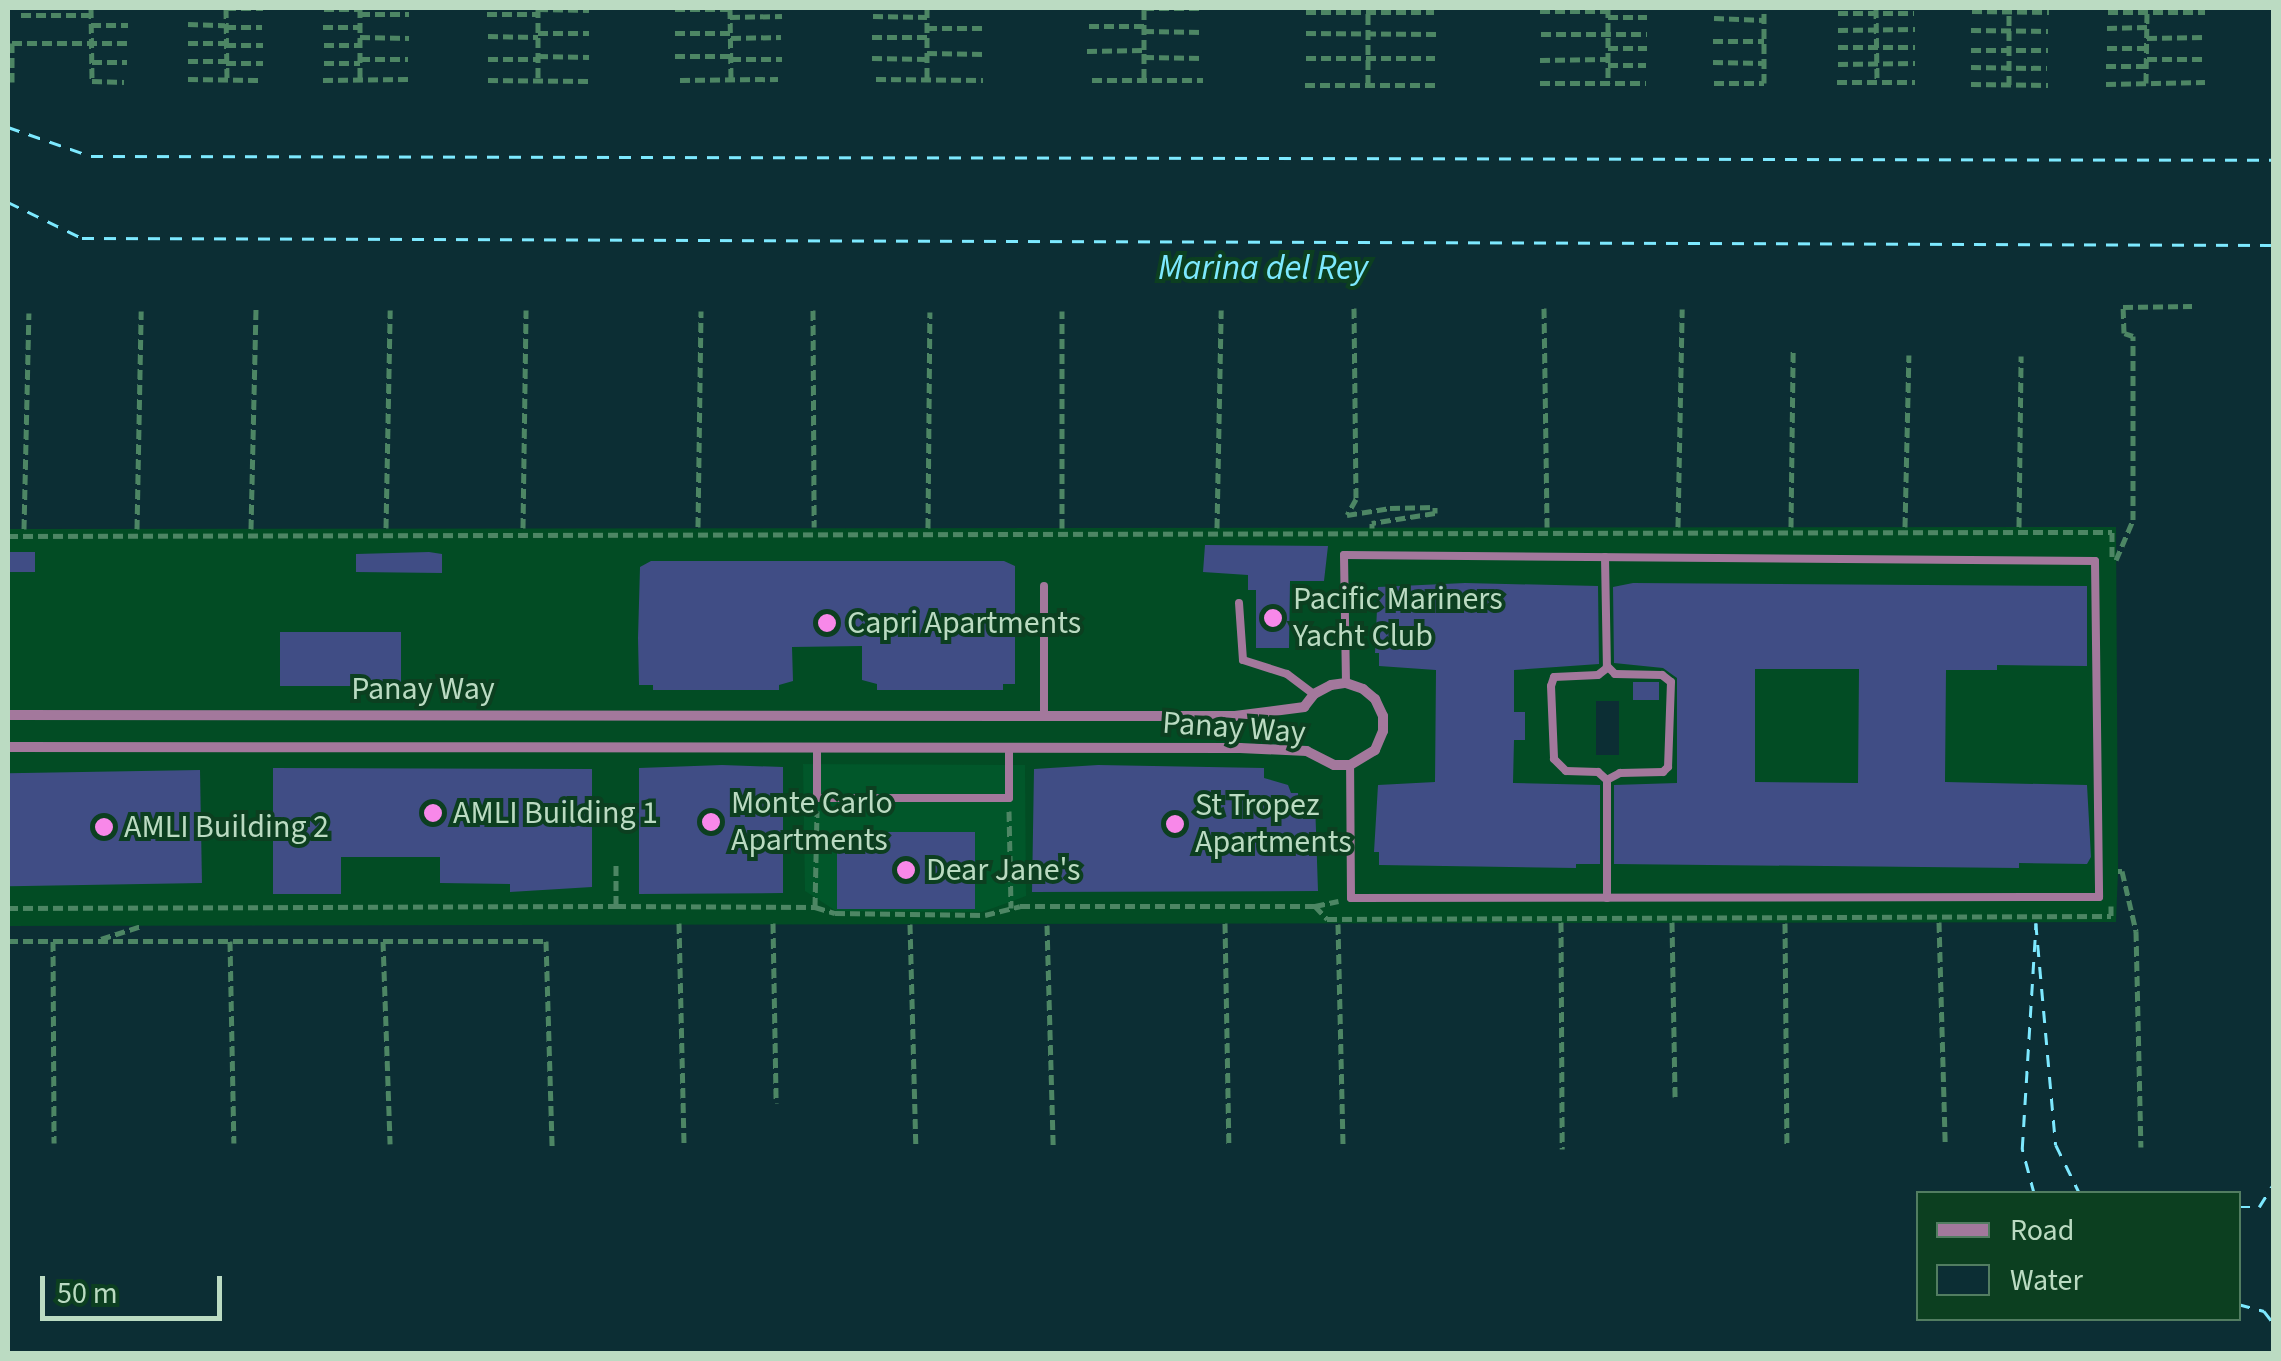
<!DOCTYPE html>
<style>
body{margin:0}
#map{position:relative;width:2281px;height:1361px;overflow:hidden;background:#024c24;font-family:"Source Sans 3",sans-serif}
div>[style]{position:absolute}
[style*='--x']{left:calc(var(--x)*1px);top:calc(var(--y)*1px);width:calc(var(--w)*1px);rotate:calc(var(--a)*1deg)}
.built>*{inset:0;background:#01572a}
.water>*{inset:0;background:#0c2e34;transform-origin:0 0}
.ferry>*{height:2.5px;margin-top:-1.25px;transform-origin:0;background:repeating-linear-gradient(90deg,#7de9ff 0 12px,transparent 0 22px)}
.building>*{inset:0;background:#404d85;transform-origin:0 0}
.path>*{height:5px;margin-top:-2.5px;transform-origin:0;background:repeating-linear-gradient(90deg,#4d8664 0 10px,transparent 0 15px)}
.service>*{height:8px;margin:-4px;padding:0 4px;transform-origin:4px;border-radius:4px;background:#a3789c}
.minor>*{height:10px;margin:-5px;padding:0 5px;transform-origin:5px;border-radius:5px;background:#a3789c}
.dots>*{width:28px;height:28px;translate:-50% -50%;box-sizing:border-box;border:5px solid #0c3f20;border-radius:50%}
span{translate:-50% -50%;white-space:nowrap;text-align:center;line-height:1.15;-webkit-text-stroke:8px #0c3f20;paint-order:stroke}
.poi-label{font-size:32px;color:#bbdbc2}
.left{translate:0 -50%;text-align:left}
.street-label{font-size:32px;color:#bbdbc2}
.water-label{font-size:35px;color:#7de9ff;font-style:italic}
.frame{position:absolute;inset:0;border:10px solid #bbdbc2;pointer-events:none}
.legend{position:absolute;left:1916px;top:1191px;width:325px;height:130px;box-sizing:border-box;background:#0c3f20;border:2px solid #527d61;margin:0;padding:12px 18px;list-style:none;font-size:30px;color:#bbdbc2}
.legend li{display:flex;align-items:center;gap:20px;height:50px}
.legend b{width:50px;border:2px solid #527d61}
.scale{position:absolute;left:40px;top:1276px;width:182px;height:45px;box-sizing:border-box;border:5px solid #bbdbc2;border-top:0;padding-left:12px;font-size:30px;line-height:35px;white-space:nowrap;color:#bbdbc2;-webkit-text-stroke:8px #0c3f20;paint-order:stroke}
</style>
<div id="map">
<div class="built">
<div style="clip-path:polygon(803px 764px,1025px 765px,1026px 896px,982px 912px,836px 911px,805px 891px)"></div>
</div>
<div class="water">
<div style="clip-path:polygon(evenodd,8px 8px,2273px 8px,2273px 1353px,8px 1353px,8px 926px,2116px 922px,2118px 871px,2116px 527px,8px 529px,8px 8px,1918px 1194px,2238px 1194px,2238px 1318px,1918px 1318px,1918px 1194px)"></div>
<div style="left:1596px;top:701px;width:23px;height:54px"></div>
</div>
<div class="ferry">
<div style="--x:8;--y:127;--w:88;--a:19.3"></div>
<div style="--x:91;--y:156;--w:2183;--a:0.1"></div>
<div style="--x:8;--y:202;--w:82;--a:25.9"></div>
<div style="--x:82;--y:238;--w:2192;--a:0.18"></div>
<div style="--x:2034;--y:1194;--w:47;--a:-104.9"></div>
<div style="--x:2022;--y:1149;--w:226;--a:-86.5"></div>
<div style="--x:2036;--y:923;--w:223;--a:84.9"></div>
<div style="--x:2056;--y:1145;--w:55;--a:63.9"></div>
<div style="--x:2238;--y:1207;--w:21;--a:0"></div>
<div style="--x:2259;--y:1207;--w:28;--a:-58"></div>
<div style="--x:2238;--y:1304;--w:27;--a:15"></div>
<div style="--x:2264;--y:1311;--w:16;--a:52"></div>
</div>
<div class="building">
<div style="clip-path:polygon(1205px 545px,1328px 546px,1324px 581px,1290px 581px,1289px 648px,1256px 648px,1256px 590px,1248px 590px,1248px 575px,1203px 572px)"></div>
<div style="left:8px;top:552px;width:27px;height:20px"></div>
<div style="clip-path:polygon(429px 552px,442px 554px,442px 573px,356px 572px,356px 554px)"></div>
<div style="clip-path:polygon(651px 561px,1004px 561px,1015px 566px,1015px 684px,1003px 684px,1003px 690px,877px 690px,877px 684px,862px 680px,862px 646px,792px 647px,793px 681px,779px 685px,779px 690px,653px 690px,653px 685px,639px 685px,638px 638px,640px 567px)"></div>
<div style="clip-path:polygon(1465px 583px,1598px 586px,1599px 664px,1514px 670px,1514px 712px,1525px 712px,1525px 740px,1514px 740px,1513px 783px,1600px 785px,1600px 864px,1576px 864px,1576px 868px,1379px 865px,1379px 852px,1374px 852px,1378px 785px,1435px 782px,1436px 670px,1379px 666px,1379px 653px,1375px 653px,1378px 587px)"></div>
<div style="clip-path:polygon(evenodd,1633px 583px,2087px 586px,2087px 666px,1997px 665px,1997px 670px,1946px 670px,1945px 782px,2087px 785px,2091px 857px,2087px 864px,2019px 863px,2019px 868px,1614px 864px,1614px 785px,1677px 783px,1677px 678px,1663px 668px,1614px 663px,1613px 587px,1633px 583px,1755px 669px,1859px 669px,1858px 783px,1755px 782px,1755px 669px)"></div>
<div style="left:280px;top:632px;width:121px;height:54px"></div>
<div style="left:1633px;top:682px;width:26px;height:18px"></div>
<div style="clip-path:polygon(722px 765px,783px 767px,783px 893px,639px 894px,639px 768px)"></div>
<div style="clip-path:polygon(1098px 765px,1264px 768px,1264px 778px,1288px 785px,1291px 793px,1298px 793px,1298px 801px,1315px 801px,1318px 891px,1032px 892px,1034px 769px)"></div>
<div style="clip-path:polygon(273px 768px,592px 769px,592px 887px,510px 892px,510px 884px,440px 883px,440px 857px,341px 857px,341px 894px,273px 894px)"></div>
<div style="left:200px;top:770px;width:113px;height:192px;rotate:89deg"></div>
<div style="left:837px;top:832px;width:138px;height:77px"></div>
</div>
<div class="path">
<div style="--x:91;--y:8;--w:73;--a:89.2"></div>
<div style="--x:92;--y:81;--w:32;--a:2"></div>
<div style="--x:226;--y:8;--w:71;--a:89.2"></div>
<div style="--x:226;--y:8;--w:37;--a:0"></div>
<div style="--x:360;--y:8;--w:72;--a:90"></div>
<div style="--x:538;--y:8;--w:72;--a:90"></div>
<div style="--x:730;--y:8;--w:71;--a:89.2"></div>
<div style="--x:927;--y:8;--w:71;--a:90"></div>
<div style="--x:1144;--y:8;--w:58;--a:0"></div>
<div style="--x:1608;--y:8;--w:75;--a:90"></div>
<div style="--x:1876;--y:8;--w:74;--a:89.2"></div>
<div style="--x:324;--y:9;--w:36;--a:0"></div>
<div style="--x:538;--y:9;--w:51;--a:1.1"></div>
<div style="--x:675;--y:9;--w:55;--a:0"></div>
<div style="--x:1540;--y:11;--w:67;--a:0"></div>
<div style="--x:1972;--y:11;--w:77;--a:0.7"></div>
<div style="--x:1306;--y:12;--w:128;--a:0"></div>
<div style="--x:2108;--y:12;--w:97;--a:0"></div>
<div style="--x:1838;--y:13;--w:76;--a:0"></div>
<div style="--x:360;--y:14;--w:49;--a:0"></div>
<div style="--x:487;--y:14;--w:51;--a:0"></div>
<div style="--x:21;--y:15;--w:70;--a:0"></div>
<div style="--x:873;--y:16;--w:54;--a:1.1"></div>
<div style="--x:730;--y:17;--w:52;--a:-1.1"></div>
<div style="--x:1608;--y:17;--w:39;--a:0"></div>
<div style="--x:1714;--y:18;--w:50;--a:2.3"></div>
<div style="--x:188;--y:24;--w:37;--a:2"></div>
<div style="--x:91;--y:25;--w:37;--a:0"></div>
<div style="--x:1089;--y:26;--w:55;--a:0"></div>
<div style="--x:226;--y:27;--w:36;--a:0"></div>
<div style="--x:323;--y:27;--w:37;--a:0"></div>
<div style="--x:927;--y:28;--w:58;--a:0"></div>
<div style="--x:2107;--y:28;--w:40;--a:-1.4"></div>
<div style="--x:1838;--y:30;--w:77;--a:-0.7"></div>
<div style="--x:1971;--y:30;--w:77;--a:0.7"></div>
<div style="--x:1144;--y:31;--w:59;--a:1"></div>
<div style="--x:538;--y:33;--w:51;--a:0"></div>
<div style="--x:675;--y:33;--w:56;--a:0"></div>
<div style="--x:1306;--y:33;--w:130;--a:0.4"></div>
<div style="--x:1541;--y:34;--w:106;--a:0"></div>
<div style="--x:488;--y:36;--w:50;--a:1.1"></div>
<div style="--x:360;--y:37;--w:49;--a:1.2"></div>
<div style="--x:872;--y:37;--w:55;--a:0"></div>
<div style="--x:731;--y:38;--w:50;--a:-1.1"></div>
<div style="--x:2147;--y:38;--w:58;--a:-1"></div>
<div style="--x:1713;--y:41;--w:51;--a:0"></div>
<div style="--x:188;--y:43;--w:38;--a:0"></div>
<div style="--x:226;--y:45;--w:37;--a:0"></div>
<div style="--x:324;--y:45;--w:36;--a:0"></div>
<div style="--x:1838;--y:47;--w:77;--a:0"></div>
<div style="--x:1608;--y:48;--w:39;--a:0"></div>
<div style="--x:2107;--y:48;--w:40;--a:0"></div>
<div style="--x:1971;--y:50;--w:77;--a:0"></div>
<div style="--x:1087;--y:51;--w:57;--a:-1"></div>
<div style="--x:927;--y:53;--w:58;--a:1"></div>
<div style="--x:538;--y:56;--w:51;--a:1.1"></div>
<div style="--x:675;--y:56;--w:56;--a:0"></div>
<div style="--x:1144;--y:57;--w:59;--a:1"></div>
<div style="--x:872;--y:58;--w:55;--a:1"></div>
<div style="--x:1306;--y:58;--w:129;--a:0"></div>
<div style="--x:360;--y:59;--w:48;--a:0"></div>
<div style="--x:488;--y:59;--w:50;--a:0"></div>
<div style="--x:731;--y:59;--w:51;--a:0"></div>
<div style="--x:2147;--y:59;--w:58;--a:0"></div>
<div style="--x:1540;--y:60;--w:67;--a:-0.9"></div>
<div style="--x:188;--y:61;--w:37;--a:0"></div>
<div style="--x:92;--y:62;--w:35;--a:0"></div>
<div style="--x:1713;--y:62;--w:51;--a:1.1"></div>
<div style="--x:226;--y:63;--w:37;--a:0"></div>
<div style="--x:324;--y:63;--w:36;--a:0"></div>
<div style="--x:1838;--y:64;--w:77;--a:-0.7"></div>
<div style="--x:1608;--y:65;--w:38;--a:0"></div>
<div style="--x:2106;--y:66;--w:40;--a:0"></div>
<div style="--x:1971;--y:67;--w:76;--a:0.8"></div>
<div style="--x:188;--y:79;--w:74;--a:0.8"></div>
<div style="--x:876;--y:79;--w:107;--a:0.5"></div>
<div style="--x:1144;--y:79;--w:71;--a:-90"></div>
<div style="--x:323;--y:80;--w:85;--a:-0.7"></div>
<div style="--x:488;--y:80;--w:101;--a:0.6"></div>
<div style="--x:680;--y:80;--w:98;--a:-0.6"></div>
<div style="--x:1092;--y:80;--w:111;--a:0"></div>
<div style="--x:12;--y:82;--w:39;--a:-90"></div>
<div style="--x:12;--y:43;--w:115;--a:0"></div>
<div style="--x:1837;--y:82;--w:78;--a:0"></div>
<div style="--x:1540;--y:83;--w:106;--a:0"></div>
<div style="--x:1714;--y:83;--w:50;--a:0"></div>
<div style="--x:1764;--y:83;--w:75;--a:-90"></div>
<div style="--x:2146;--y:83;--w:75;--a:-89.2"></div>
<div style="--x:1368;--y:84;--w:76;--a:-90"></div>
<div style="--x:1971;--y:84;--w:77;--a:0.7"></div>
<div style="--x:2106;--y:84;--w:99;--a:-1.2"></div>
<div style="--x:1305;--y:85;--w:130;--a:0"></div>
<div style="--x:2009;--y:85;--w:77;--a:-90"></div>
<div style="--x:1354;--y:308;--w:191;--a:89.4"></div>
<div style="--x:1356;--y:499;--w:18;--a:119"></div>
<div style="--x:1347;--y:515;--w:44;--a:-9.2"></div>
<div style="--x:1390;--y:508;--w:45;--a:-1.3"></div>
<div style="--x:1435;--y:507;--w:6;--a:90"></div>
<div style="--x:1435;--y:513;--w:64;--a:171"></div>
<div style="--x:1372;--y:523;--w:5;--a:90"></div>
<div style="--x:1544;--y:308;--w:219;--a:89.2"></div>
<div style="--x:813;--y:310;--w:217;--a:89.7"></div>
<div style="--x:698;--y:527;--w:216;--a:-89.2"></div>
<div style="--x:1678;--y:527;--w:218;--a:-88.9"></div>
<div style="--x:1791;--y:527;--w:176;--a:-89.3"></div>
<div style="--x:1905;--y:527;--w:172;--a:-88.7"></div>
<div style="--x:2019;--y:527;--w:171;--a:-89.3"></div>
<div style="--x:386;--y:528;--w:218;--a:-88.9"></div>
<div style="--x:523;--y:528;--w:218;--a:-89.2"></div>
<div style="--x:928;--y:528;--w:216;--a:-89.5"></div>
<div style="--x:1062;--y:528;--w:217;--a:-90"></div>
<div style="--x:1217;--y:528;--w:218;--a:-88.9"></div>
<div style="--x:24;--y:529;--w:216;--a:-88.7"></div>
<div style="--x:137;--y:529;--w:218;--a:-88.9"></div>
<div style="--x:251;--y:529;--w:220;--a:-88.7"></div>
<div style="--x:8;--y:536;--w:2104;--a:-0.11"></div>
<div style="--x:2112;--y:532;--w:28;--a:90"></div>
<div style="--x:2116;--y:560;--w:43;--a:-67"></div>
<div style="--x:2133;--y:520;--w:184;--a:-90"></div>
<div style="--x:2133;--y:336;--w:9;--a:-162"></div>
<div style="--x:2124;--y:333;--w:26;--a:-92"></div>
<div style="--x:2123;--y:307;--w:69;--a:-0.8"></div>
<div style="--x:1009;--y:811;--w:97;--a:88.8"></div>
<div style="--x:616;--y:865;--w:41;--a:90"></div>
<div style="--x:616;--y:906;--w:199;--a:0.3"></div>
<div style="--x:815;--y:907;--w:21;--a:17"></div>
<div style="--x:835;--y:913;--w:150;--a:0.8"></div>
<div style="--x:985;--y:915;--w:36;--a:-14"></div>
<div style="--x:1020;--y:906;--w:295;--a:0"></div>
<div style="--x:1315;--y:906;--w:24;--a:-12"></div>
<div style="--x:2118;--y:871;--w:4;--a:0"></div>
<div style="--x:2122;--y:871;--w:62;--a:76.9"></div>
<div style="--x:2136;--y:931;--w:216;--a:88.7"></div>
<div style="--x:1315;--y:906;--w:18;--a:47"></div>
<div style="--x:1327;--y:919;--w:784;--a:-0.22"></div>
<div style="--x:2111;--y:916;--w:10;--a:-90"></div>
<div style="--x:815;--y:907;--w:96;--a:-88.8"></div>
<div style="--x:8;--y:908;--w:608;--a:-0.19"></div>
<div style="--x:1561;--y:922;--w:227;--a:89.7"></div>
<div style="--x:1672;--y:922;--w:175;--a:89"></div>
<div style="--x:1939;--y:922;--w:221;--a:88.4"></div>
<div style="--x:679;--y:923;--w:224;--a:88.7"></div>
<div style="--x:773;--y:923;--w:180;--a:89"></div>
<div style="--x:1225;--y:923;--w:224;--a:89"></div>
<div style="--x:1785;--y:923;--w:221;--a:89.5"></div>
<div style="--x:910;--y:924;--w:223;--a:88.5"></div>
<div style="--x:1338;--y:924;--w:222;--a:88.7"></div>
<div style="--x:1047;--y:925;--w:220;--a:88.4"></div>
<div style="--x:101;--y:939;--w:42;--a:-18"></div>
<div style="--x:8;--y:941;--w:538;--a:0"></div>
<div style="--x:546;--y:941;--w:206;--a:88.3"></div>
<div style="--x:53;--y:941;--w:202;--a:89.7"></div>
<div style="--x:230;--y:941;--w:202;--a:88.9"></div>
<div style="--x:383;--y:941;--w:203;--a:88"></div>
</div>
<div class="service">
<div style="--x:1605;--y:557;--w:111;--a:89"></div>
<div style="--x:1607;--y:668;--w:11;--a:142"></div>
<div style="--x:1598;--y:675;--w:44;--a:177.4"></div>
<div style="--x:1554;--y:677;--w:9;--a:108"></div>
<div style="--x:1551;--y:686;--w:73;--a:87.6"></div>
<div style="--x:1554;--y:759;--w:17;--a:45"></div>
<div style="--x:1566;--y:771;--w:32;--a:2"></div>
<div style="--x:1598;--y:772;--w:12;--a:42"></div>
<div style="--x:1607;--y:780;--w:118;--a:90"></div>
<div style="--x:1239;--y:603;--w:57;--a:86"></div>
<div style="--x:1243;--y:660;--w:46;--a:17.7"></div>
<div style="--x:1287;--y:674;--w:34;--a:37"></div>
<div style="--x:1607;--y:666;--w:11;--a:45"></div>
<div style="--x:1615;--y:674;--w:47;--a:1.2"></div>
<div style="--x:1662;--y:675;--w:11;--a:38"></div>
<div style="--x:1671;--y:682;--w:85;--a:92"></div>
<div style="--x:1668;--y:767;--w:7;--a:135"></div>
<div style="--x:1663;--y:772;--w:43;--a:178.7"></div>
<div style="--x:1620;--y:773;--w:15;--a:152"></div>
<div style="--x:1346;--y:683;--w:128;--a:-90.9"></div>
<div style="--x:1344;--y:555;--w:751;--a:0.46"></div>
<div style="--x:2095;--y:561;--w:336;--a:89.3"></div>
<div style="--x:2099;--y:897;--w:748;--a:179.92"></div>
<div style="--x:1351;--y:898;--w:133;--a:-90.4"></div>
<div style="--x:1044;--y:715;--w:129;--a:-90"></div>
<div style="--x:817;--y:747;--w:51;--a:90"></div>
<div style="--x:817;--y:798;--w:192;--a:0"></div>
<div style="--x:1009;--y:798;--w:51;--a:-90"></div>
</div>
<div class="minor">
<div style="--x:8;--y:715;--w:1227;--a:0.05"></div>
<div style="--x:1235;--y:716;--w:70;--a:-7.4"></div>
<div style="--x:1304;--y:707;--w:16;--a:-52"></div>
<div style="--x:1314;--y:694;--w:19;--a:-28"></div>
<div style="--x:1331;--y:685;--w:15;--a:-8"></div>
<div style="--x:1346;--y:683;--w:18;--a:19"></div>
<div style="--x:1363;--y:689;--w:16;--a:40"></div>
<div style="--x:1375;--y:699;--w:19;--a:65"></div>
<div style="--x:1383;--y:716;--w:15;--a:90"></div>
<div style="--x:1383;--y:731;--w:21;--a:113"></div>
<div style="--x:1375;--y:750;--w:29;--a:149"></div>
<div style="--x:1350;--y:765;--w:16;--a:180"></div>
<div style="--x:1334;--y:765;--w:30;--a:-153"></div>
<div style="--x:1307;--y:751;--w:67;--a:-177.4"></div>
<div style="--x:1240;--y:748;--w:1232;--a:-179.95"></div>
</div>
<div class="dots">
<div style="left:1273px;top:618px;background:#f888e9"></div>
<div style="left:827px;top:623px;background:#f888e9"></div>
<div style="left:433px;top:813px;background:#f888e9"></div>
<div style="left:711px;top:822px;background:#f888e9"></div>
<div style="left:1175px;top:824px;background:#f888e9"></div>
<div style="left:104px;top:827px;background:#f888e9"></div>
<div style="left:906px;top:870px;background:#f888e9"></div>
</div>
<div class="poi-label">
<span class="left" style="left:1293px;top:618px">Pacific Mariners<br>Yacht Club</span>
<span class="left" style="left:847px;top:623px">Capri Apartments</span>
<span class="left" style="left:731px;top:822px">Monte Carlo<br>Apartments</span>
<span class="left" style="left:1195px;top:824px">St Tropez<br>Apartments</span>
<span class="left" style="left:453px;top:813px">AMLI Building 1</span>
<span class="left" style="left:124px;top:827px">AMLI Building 2</span>
<span class="left" style="left:926px;top:870px">Dear Jane's</span>
</div>
<div class="street-label">
<span style="left:423px;top:689px">Panay Way</span>
<span style="left:1234px;top:728px;rotate:4deg">Panay Way</span>
</div>
<div class="water-label">
<span style="left:1263px;top:268px">Marina del Rey</span>
</div>
<div class="frame"></div>
<ul class="legend">
<li><b style="height:12px;background:#a3789c"></b>Road</li>
<li><b style="height:28px;background:#0c2e34"></b>Water</li>
</ul>
<div class="scale">50 m</div>
</div>
